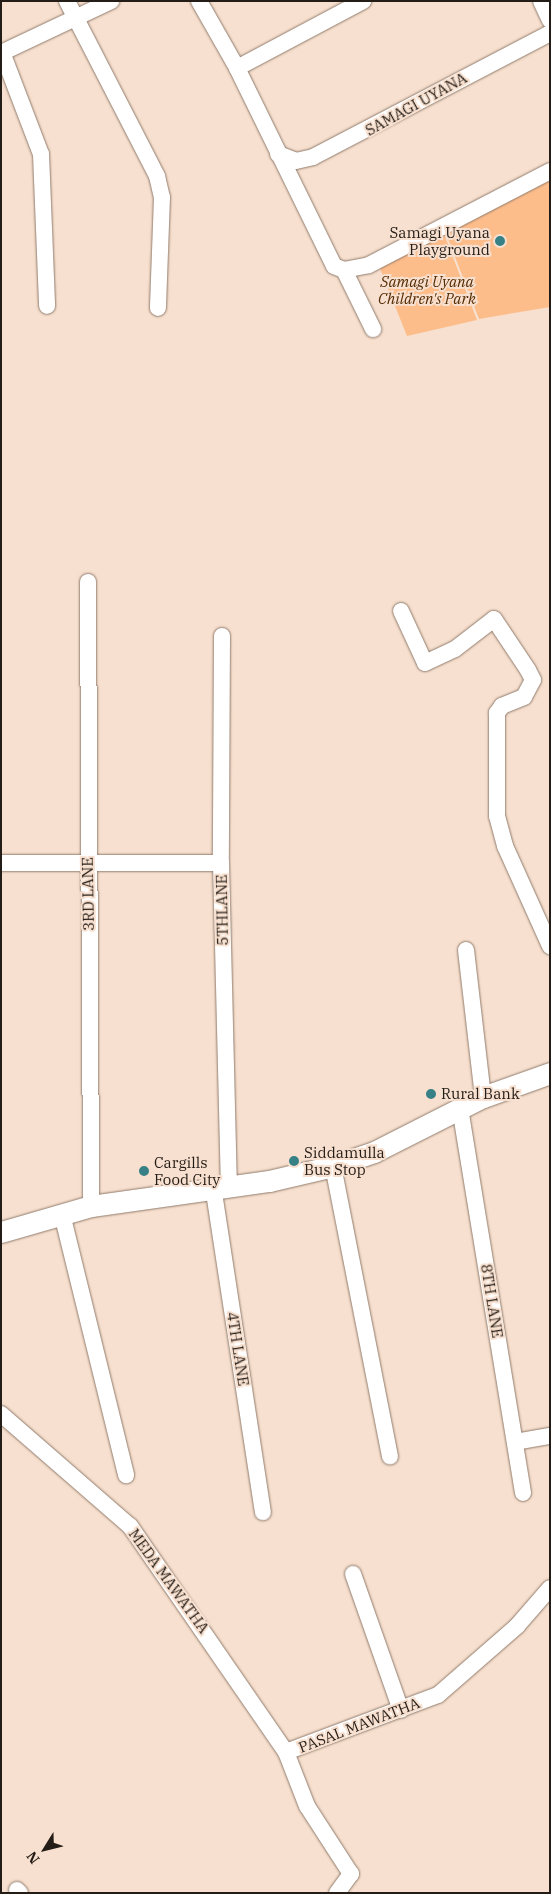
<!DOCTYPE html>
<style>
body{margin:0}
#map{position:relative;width:551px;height:1894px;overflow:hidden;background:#f7e0cf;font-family:"IBM Plex Serif",serif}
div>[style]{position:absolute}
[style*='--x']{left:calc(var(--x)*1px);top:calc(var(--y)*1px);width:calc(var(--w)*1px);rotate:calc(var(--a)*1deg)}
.green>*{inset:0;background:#fdbd8b}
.roads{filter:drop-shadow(0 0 1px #907b6c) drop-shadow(0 0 1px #907b6c)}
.minor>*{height:16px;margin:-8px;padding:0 8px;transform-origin:8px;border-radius:8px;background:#fff}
.major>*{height:21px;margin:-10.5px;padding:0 10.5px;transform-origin:10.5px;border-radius:10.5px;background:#fff}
.dots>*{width:14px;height:14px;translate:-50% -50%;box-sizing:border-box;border:2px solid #f7e0cf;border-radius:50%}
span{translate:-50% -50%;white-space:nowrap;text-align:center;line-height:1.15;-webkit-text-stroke:4px #f7e0cf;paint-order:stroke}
.street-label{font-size:15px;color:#241c16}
.poi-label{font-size:15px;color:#241c16}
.right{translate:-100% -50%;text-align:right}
.left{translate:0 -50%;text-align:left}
.park-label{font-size:15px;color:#542b02;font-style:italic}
.frame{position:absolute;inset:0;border:2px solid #241c16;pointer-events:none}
.north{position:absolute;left:20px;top:1824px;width:50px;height:50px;-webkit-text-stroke:4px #f7e0cf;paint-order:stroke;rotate:234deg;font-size:14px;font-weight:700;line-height:20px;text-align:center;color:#241c16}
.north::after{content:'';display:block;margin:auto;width:18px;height:22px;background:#241c16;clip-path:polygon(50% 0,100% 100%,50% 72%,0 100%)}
</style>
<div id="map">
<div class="green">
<div style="clip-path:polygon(550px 180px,550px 307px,479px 319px,445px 231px)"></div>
<div style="clip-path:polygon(443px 231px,477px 320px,407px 336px,379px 266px)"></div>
</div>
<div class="roads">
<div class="minor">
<div style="--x:67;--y:1;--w:197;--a:62.8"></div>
<div style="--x:157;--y:176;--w:22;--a:77"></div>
<div style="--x:162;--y:197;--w:111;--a:92.1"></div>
<div style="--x:199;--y:1;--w:77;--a:60.4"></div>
<div style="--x:237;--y:68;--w:220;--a:63.9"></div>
<div style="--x:334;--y:266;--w:11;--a:22"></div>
<div style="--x:344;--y:270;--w:25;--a:-11"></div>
<div style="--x:369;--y:265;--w:204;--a:-27.4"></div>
<div style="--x:541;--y:1;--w:21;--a:65"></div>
<div style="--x:2;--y:52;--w:109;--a:69.1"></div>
<div style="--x:41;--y:154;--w:152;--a:87.7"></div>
<div style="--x:1;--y:53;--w:122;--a:-25.3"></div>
<div style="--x:237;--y:68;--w:143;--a:-28"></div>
<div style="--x:278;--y:154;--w:19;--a:21"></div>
<div style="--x:296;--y:161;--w:17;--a:-13"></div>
<div style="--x:313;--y:157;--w:267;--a:-27.6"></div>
<div style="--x:344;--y:270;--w:66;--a:63.8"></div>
<div style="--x:88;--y:582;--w:624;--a:89.72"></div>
<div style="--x:401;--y:611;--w:57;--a:65.2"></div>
<div style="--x:425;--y:663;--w:33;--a:-25"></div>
<div style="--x:455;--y:649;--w:49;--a:-37.6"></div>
<div style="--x:494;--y:619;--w:61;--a:56.3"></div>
<div style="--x:528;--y:670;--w:11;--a:63"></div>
<div style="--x:533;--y:680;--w:19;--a:118"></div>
<div style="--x:524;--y:697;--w:24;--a:158"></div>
<div style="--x:502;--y:706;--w:9;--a:126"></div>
<div style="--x:497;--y:713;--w:103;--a:90"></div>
<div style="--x:497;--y:816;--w:31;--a:75"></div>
<div style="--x:505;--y:846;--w:110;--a:65.8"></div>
<div style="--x:222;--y:636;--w:227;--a:90.3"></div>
<div style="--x:221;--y:863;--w:321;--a:88.6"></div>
<div style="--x:1;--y:863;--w:220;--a:0"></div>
<div style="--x:466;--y:950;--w:148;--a:83.4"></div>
<div style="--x:460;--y:1108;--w:390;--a:80.7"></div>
<div style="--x:333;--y:1166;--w:296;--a:78.9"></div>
<div style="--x:213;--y:1186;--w:330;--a:81.3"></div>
<div style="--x:62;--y:1214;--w:269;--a:76.2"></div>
<div style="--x:1;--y:1414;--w:171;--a:41"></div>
<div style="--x:130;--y:1526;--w:275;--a:55.4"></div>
<div style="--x:515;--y:1442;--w:36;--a:-10"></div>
<div style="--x:353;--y:1574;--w:144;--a:70.6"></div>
<div style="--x:17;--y:1890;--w:4;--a:45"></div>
<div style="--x:337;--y:1893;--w:24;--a:-54"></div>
<div style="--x:351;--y:1874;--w:81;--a:-122.9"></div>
<div style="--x:307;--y:1806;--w:58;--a:-111.3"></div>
<div style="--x:286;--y:1752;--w:162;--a:-20.6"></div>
<div style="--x:438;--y:1695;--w:105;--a:-41.1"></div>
<div style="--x:517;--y:1626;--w:50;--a:-49"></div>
</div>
<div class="major">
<div style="--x:1;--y:1232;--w:94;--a:-16.1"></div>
<div style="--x:91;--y:1206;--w:180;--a:-8"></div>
<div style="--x:269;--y:1181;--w:66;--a:-13.2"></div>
<div style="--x:333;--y:1166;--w:43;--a:-18.9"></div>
<div style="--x:374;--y:1152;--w:122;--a:-26.8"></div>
<div style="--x:483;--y:1097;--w:71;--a:-19.7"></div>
</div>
</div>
<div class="dots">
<div style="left:500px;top:241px;background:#378085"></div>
<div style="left:431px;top:1094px;background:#378085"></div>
<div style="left:294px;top:1161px;background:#378085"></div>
<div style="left:144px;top:1171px;background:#378085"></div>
</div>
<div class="street-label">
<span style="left:416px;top:104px;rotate:-29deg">SAMAGI UYANA</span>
<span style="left:88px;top:894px;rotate:-91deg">3RD LANE</span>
<span style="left:222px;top:910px;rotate:-91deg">5THLANE</span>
<span style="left:492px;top:1301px;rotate:81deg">8TH LANE</span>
<span style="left:238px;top:1349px;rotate:81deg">4TH LANE</span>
<span style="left:169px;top:1581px;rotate:54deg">MEDA MAWATHA</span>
<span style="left:359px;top:1725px;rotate:-21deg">PASAL MAWATHA</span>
</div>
<div class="poi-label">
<span class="right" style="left:490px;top:241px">Samagi Uyana<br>Playground</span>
<span class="left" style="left:441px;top:1094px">Rural Bank</span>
<span class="left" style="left:304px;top:1161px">Siddamulla<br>Bus Stop</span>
<span class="left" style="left:154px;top:1171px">Cargills<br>Food City</span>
</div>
<div class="park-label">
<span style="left:427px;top:290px">Samagi Uyana<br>Children's Park</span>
</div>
<div class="frame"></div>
<div class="north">N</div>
</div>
